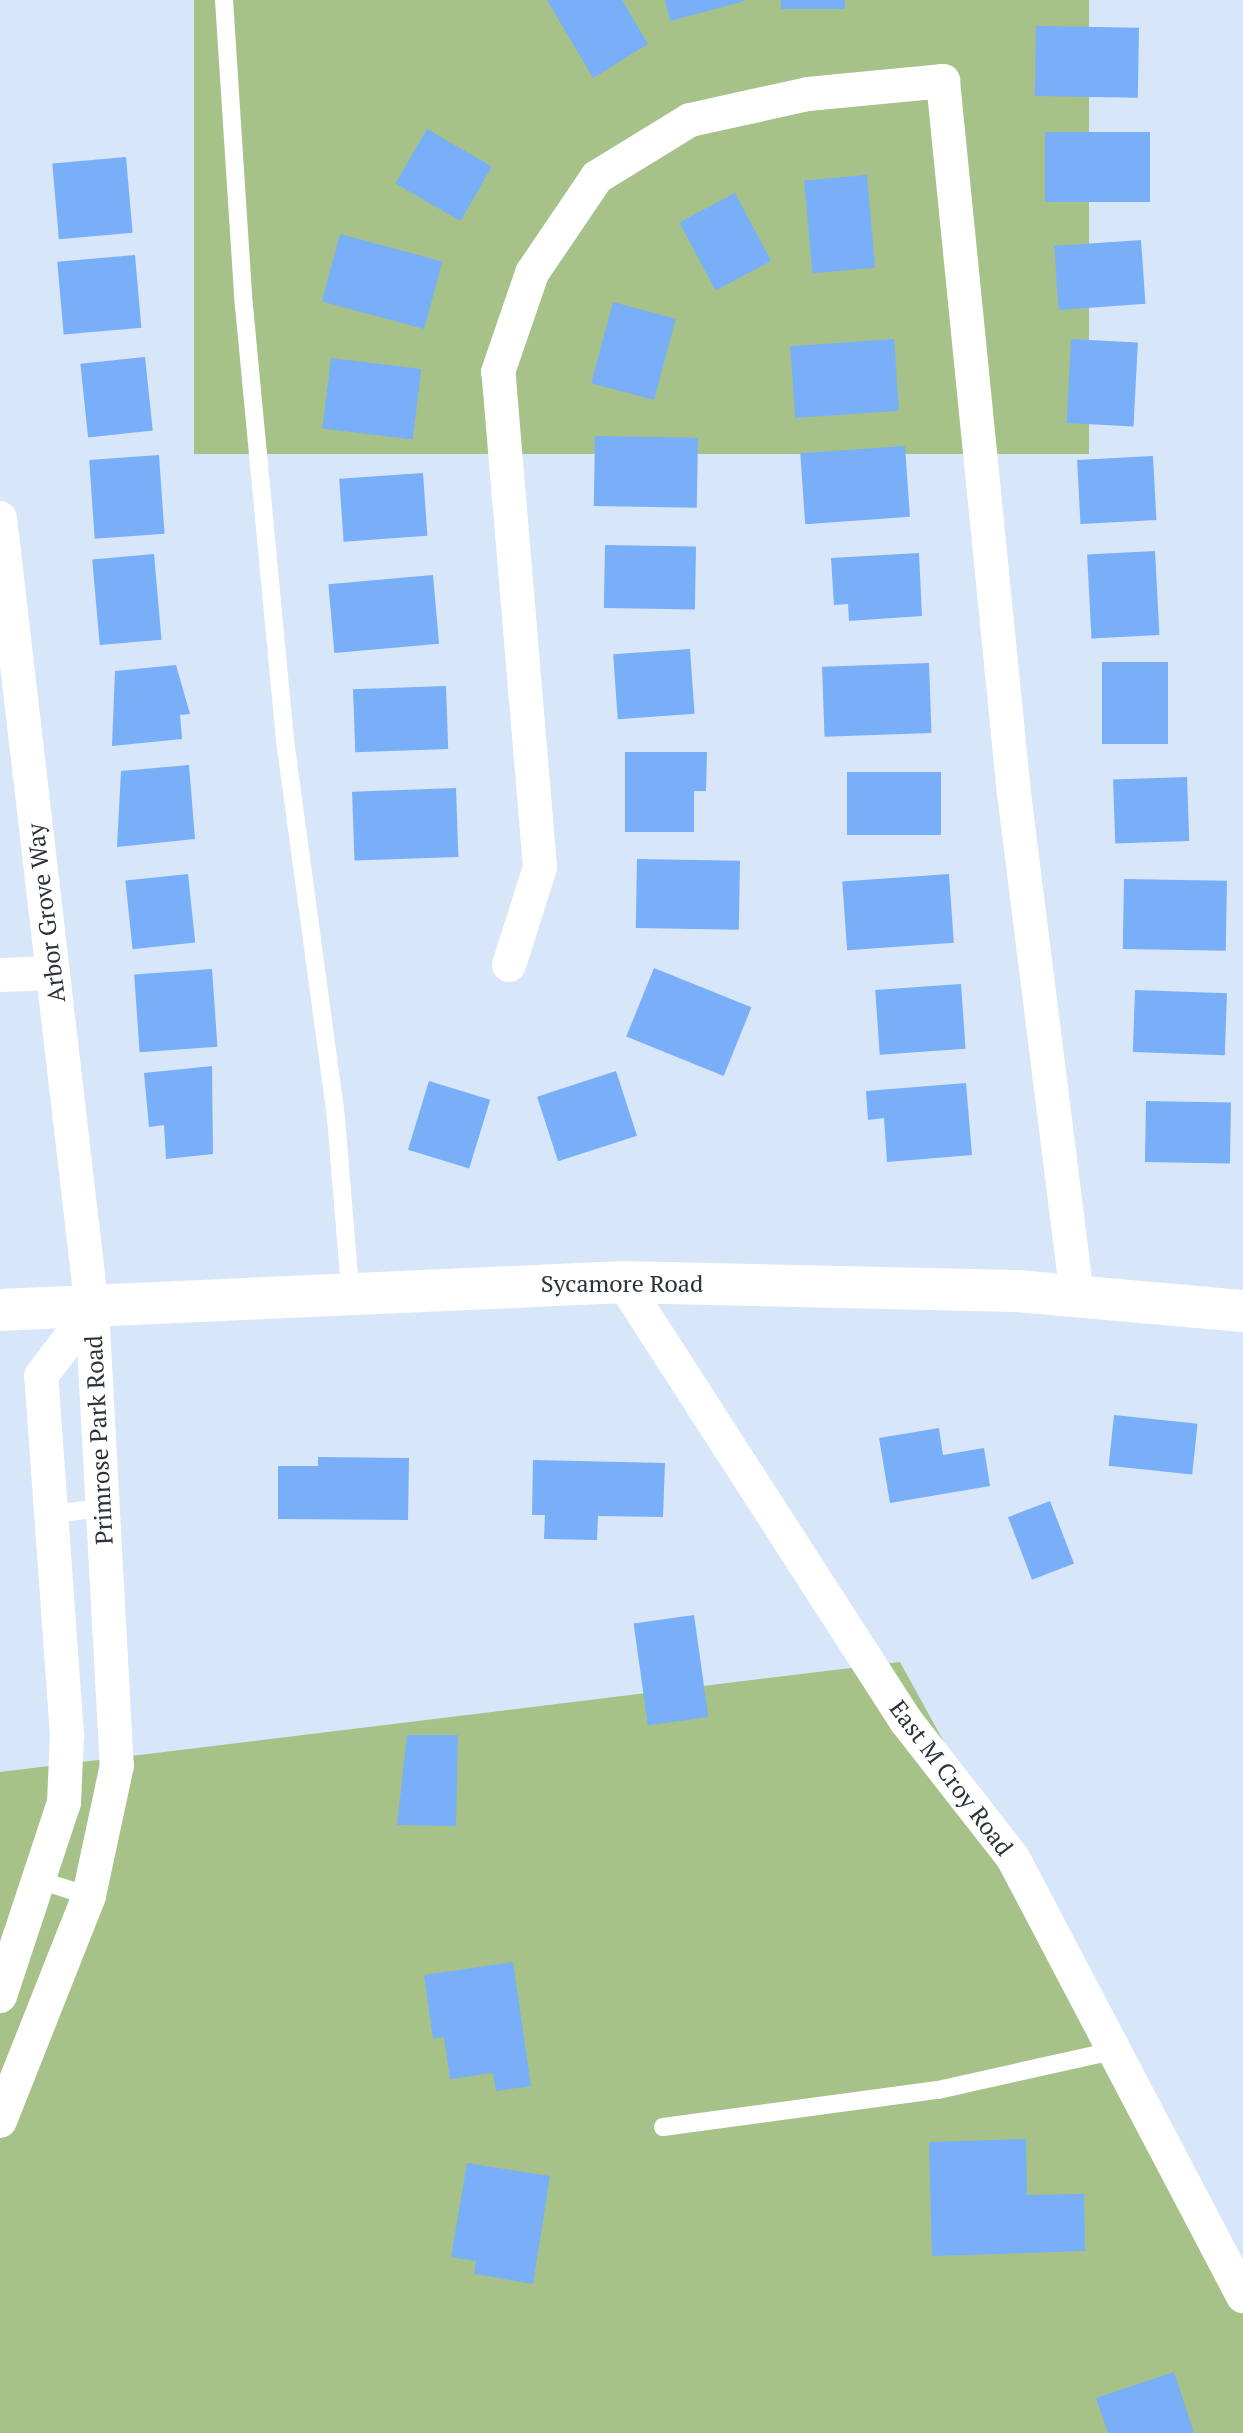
<!DOCTYPE html>
<style>
body{margin:0}
#map{position:relative;width:1243px;height:2433px;overflow:hidden;background:#d8e6fa;font-family:"PT Serif",serif}
div>[style]{position:absolute}
[style*='--x']{left:calc(var(--x)*1px);top:calc(var(--y)*1px);width:calc(var(--w)*1px);rotate:calc(var(--a)*1deg)}
.green>*{inset:0;background:#a6c289;transform-origin:0 0}
.building>*{inset:0;background:#79aff8;transform-origin:0 0}
.service>*{height:18px;margin:-9px;padding:0 9px;transform-origin:9px;border-radius:9px;background:#fff}
.minor>*{height:34px;margin:-17px;padding:0 17px;transform-origin:17px;border-radius:17px;background:#fff}
.tertiary>*{height:42px;margin:-21px;padding:0 21px;transform-origin:21px;border-radius:21px;background:#fff}
span{translate:-50% -50%;white-space:nowrap;text-align:center;line-height:1.15;-webkit-text-stroke:7px #fff;paint-order:stroke}
.street-label{font-size:24px;color:#2d333a}
</style>
<div id="map">
<div class="green">
<div style="left:194px;top:0;width:895px;height:454px"></div>
<div style="clip-path:polygon(900px 1662px,1243px 2286px,1243px 2433px,0 2433px,0 1772px)"></div>
</div>
<div class="building">
<div style="clip-path:polygon(547px 0,622px 0,648px 44px,593px 78px)"></div>
<div style="clip-path:polygon(665px 0,745px 0,745px 1px,670px 21px)"></div>
<div style="left:781px;top:0;width:64px;height:9px"></div>
<div style="left:1036px;top:26px;width:103px;height:70px;rotate:1deg"></div>
<div style="left:427px;top:129px;width:75px;height:63px;rotate:30deg"></div>
<div style="left:1150px;top:132px;width:70px;height:105px;rotate:90deg"></div>
<div style="left:126px;top:157px;width:76px;height:74px;rotate:85deg"></div>
<div style="left:867px;top:175px;width:93px;height:63px;rotate:85deg"></div>
<div style="left:735px;top:193px;width:77px;height:63px;rotate:62deg"></div>
<div style="left:340px;top:234px;width:106px;height:70px;rotate:15deg"></div>
<div style="left:1141px;top:240px;width:64px;height:87px;rotate:86deg"></div>
<div style="left:135px;top:255px;width:73px;height:78px;rotate:85deg"></div>
<div style="left:613px;top:302px;width:65px;height:84px;rotate:15deg"></div>
<div style="left:894px;top:339px;width:72px;height:104px;rotate:86deg"></div>
<div style="left:1071px;top:339px;width:67px;height:84px;rotate:3deg"></div>
<div style="left:145px;top:357px;width:74px;height:65px;rotate:84deg"></div>
<div style="left:331px;top:358px;width:91px;height:71px;rotate:7deg"></div>
<div style="left:595px;top:436px;width:103px;height:70px;rotate:1deg"></div>
<div style="left:905px;top:446px;width:71px;height:105px;rotate:86deg"></div>
<div style="left:159px;top:455px;width:79px;height:70px;rotate:86deg"></div>
<div style="left:1153px;top:456px;width:64px;height:76px;rotate:87deg"></div>
<div style="left:423px;top:473px;width:63px;height:84px;rotate:86deg"></div>
<div style="left:605px;top:545px;width:91px;height:63px;rotate:1deg"></div>
<div style="left:1155px;top:551px;width:84px;height:68px;rotate:87deg"></div>
<div style="clip-path:polygon(919px 553px,922px 616px,849px 621px,848px 604px,834px 605px,831px 558px)"></div>
<div style="left:154px;top:554px;width:86px;height:62px;rotate:85deg"></div>
<div style="left:433px;top:575px;width:69px;height:105px;rotate:85deg"></div>
<div style="left:690px;top:649px;width:65px;height:77px;rotate:86deg"></div>
<div style="left:1102px;top:662px;width:66px;height:82px"></div>
<div style="left:929px;top:663px;width:70px;height:107px;rotate:88deg"></div>
<div style="clip-path:polygon(176px 665px,190px 714px,180px 715px,182px 739px,112px 746px,115px 671px)"></div>
<div style="left:446px;top:686px;width:63px;height:93px;rotate:88deg"></div>
<div style="clip-path:polygon(625px 752px,707px 752px,706px 791px,694px 791px,694px 832px,625px 832px)"></div>
<div style="clip-path:polygon(189px 765px,195px 839px,117px 847px,121px 771px)"></div>
<div style="left:941px;top:772px;width:63px;height:94px;rotate:90deg"></div>
<div style="left:1187px;top:777px;width:64px;height:74px;rotate:88deg"></div>
<div style="left:456px;top:788px;width:69px;height:104px;rotate:88deg"></div>
<div style="left:637px;top:859px;width:103px;height:69px;rotate:1deg"></div>
<div style="left:188px;top:874px;width:69px;height:63px;rotate:84deg"></div>
<div style="left:949px;top:874px;width:69px;height:107px;rotate:86deg"></div>
<div style="left:1124px;top:879px;width:103px;height:70px;rotate:1deg"></div>
<div style="left:654px;top:968px;width:105px;height:74px;rotate:22deg"></div>
<div style="left:212px;top:969px;width:78px;height:78px;rotate:86deg"></div>
<div style="left:961px;top:984px;width:65px;height:86px;rotate:86deg"></div>
<div style="left:1135px;top:990px;width:92px;height:62px;rotate:2deg"></div>
<div style="clip-path:polygon(212px 1066px,213px 1154px,166px 1159px,164px 1125px,149px 1127px,144px 1073px)"></div>
<div style="left:616px;top:1071px;width:68px;height:83px;rotate:72deg"></div>
<div style="left:429px;top:1081px;width:64px;height:72px;rotate:17deg"></div>
<div style="clip-path:polygon(966px 1083px,972px 1155px,887px 1162px,884px 1118px,868px 1120px,866px 1091px)"></div>
<div style="left:1146px;top:1101px;width:85px;height:61px;rotate:1deg"></div>
<div style="left:1114px;top:1415px;width:84px;height:51px;rotate:6deg"></div>
<div style="clip-path:polygon(939px 1428px,943px 1455px,984px 1448px,990px 1486px,890px 1503px,879px 1438px)"></div>
<div style="clip-path:polygon(318px 1457px,409px 1458px,408px 1520px,278px 1519px,278px 1466px,318px 1466px)"></div>
<div style="clip-path:polygon(533px 1460px,665px 1463px,663px 1517px,598px 1516px,597px 1540px,544px 1539px,545px 1515px,532px 1515px)"></div>
<div style="left:1050px;top:1501px;width:67px;height:45px;rotate:69deg"></div>
<div style="left:694px;top:1615px;width:103px;height:61px;rotate:82deg"></div>
<div style="clip-path:polygon(407px 1735px,458px 1735px,456px 1826px,397px 1825px)"></div>
<div style="clip-path:polygon(513px 1962px,531px 2086px,496px 2091px,493px 2073px,450px 2079px,444px 2037px,433px 2039px,424px 1975px)"></div>
<div style="clip-path:polygon(1026px 2139px,1027px 2195px,1084px 2194px,1085px 2251px,932px 2256px,929px 2142px)"></div>
<div style="clip-path:polygon(467px 2163px,550px 2176px,533px 2284px,474px 2274px,476px 2261px,451px 2257px)"></div>
<div style="clip-path:polygon(1174px 2372px,1194px 2433px,1108px 2433px,1096px 2398px)"></div>
</div>
<div class="service">
<div style="--x:224;--y:0;--w:307;--a:86.3"></div>
<div style="--x:244;--y:306;--w:436;--a:84.6"></div>
<div style="--x:285;--y:740;--w:381;--a:82.3"></div>
<div style="--x:336;--y:1118;--w:173;--a:85.3"></div>
<div style="--x:51;--y:1514;--w:52;--a:-6.6"></div>
<div style="--x:42;--y:1881;--w:49;--a:17.7"></div>
<div style="--x:663;--y:2127;--w:277;--a:-7.7"></div>
<div style="--x:938;--y:2090;--w:179;--a:-12.6"></div>
</div>
<div class="minor">
<div style="--x:0;--y:518;--w:796;--a:83.37"></div>
<div style="--x:92;--y:1309;--w:457;--a:86.9"></div>
<div style="--x:117;--y:1765;--w:134;--a:102.1"></div>
<div style="--x:89;--y:1896;--w:242;--a:111.6"></div>
<div style="--x:509;--y:965;--w:103;--a:-72.4"></div>
<div style="--x:540;--y:867;--w:497;--a:-94.8"></div>
<div style="--x:498;--y:372;--w:105;--a:-71"></div>
<div style="--x:532;--y:273;--w:116;--a:-55.9"></div>
<div style="--x:597;--y:177;--w:109;--a:-31.5"></div>
<div style="--x:690;--y:120;--w:121;--a:-12.4"></div>
<div style="--x:808;--y:94;--w:136;--a:-5.5"></div>
<div style="--x:943;--y:81;--w:716;--a:84.31"></div>
<div style="--x:1014;--y:793;--w:507;--a:82.86"></div>
<div style="--x:0;--y:975;--w:53;--a:-2.2"></div>
<div style="--x:623;--y:1282;--w:522;--a:57.19"></div>
<div style="--x:906;--y:1721;--w:174;--a:52"></div>
<div style="--x:1013;--y:1858;--w:495;--a:62.3"></div>
<div style="--x:0;--y:1996;--w:203;--a:-71.7"></div>
<div style="--x:64;--y:1803;--w:68;--a:-87.5"></div>
<div style="--x:67;--y:1735;--w:360;--a:-94.1"></div>
<div style="--x:41;--y:1376;--w:84;--a:-52.7"></div>
</div>
<div class="tertiary">
<div style="--x:0;--y:1310;--w:624;--a:-2.57"></div>
<div style="--x:623;--y:1282;--w:394;--a:1.3"></div>
<div style="--x:1017;--y:1291;--w:227;--a:5.1"></div>
</div>
<div class="street-label">
<span style="left:46px;top:913px;rotate:-97deg">Arbor Grove Way</span>
<span style="left:622px;top:1284px">Sycamore Road</span>
<span style="left:99px;top:1440px;rotate:-93deg">Primrose Park Road</span>
<span style="left:951px;top:1778px;rotate:53deg">East M Croy Road</span>
</div>
</div>
